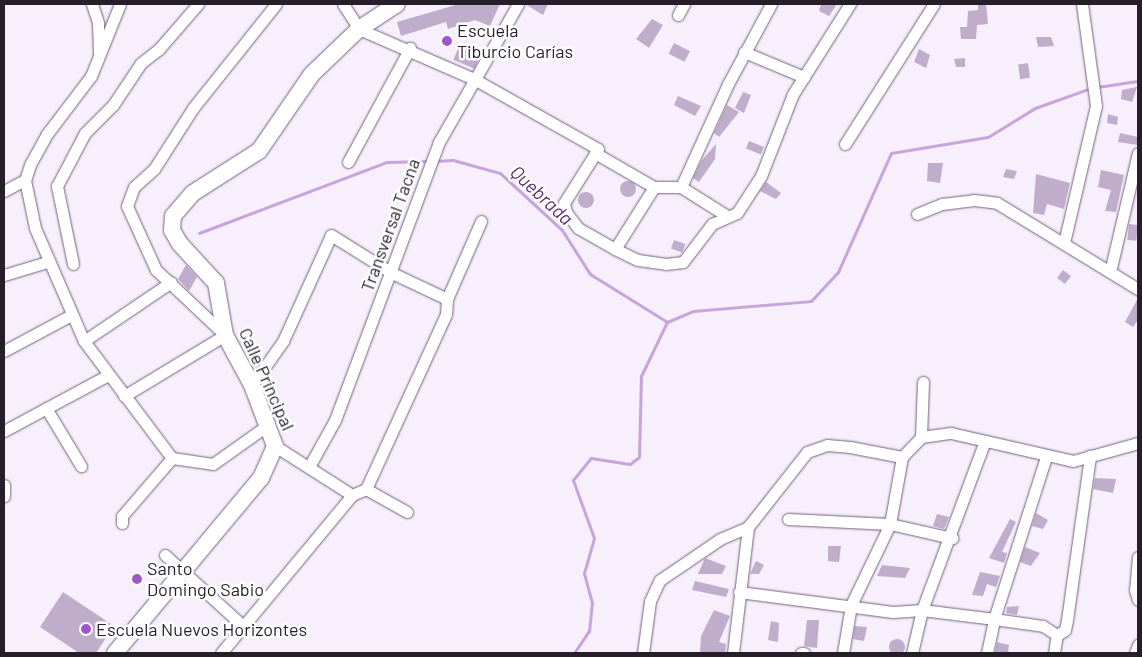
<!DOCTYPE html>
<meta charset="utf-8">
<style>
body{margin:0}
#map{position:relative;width:1142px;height:657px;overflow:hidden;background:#f7effc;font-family:Barlow,sans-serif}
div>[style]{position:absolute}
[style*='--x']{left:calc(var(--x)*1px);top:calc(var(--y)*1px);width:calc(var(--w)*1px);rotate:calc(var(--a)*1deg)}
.stream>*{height:3px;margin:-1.5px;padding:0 1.5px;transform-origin:1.5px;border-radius:1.5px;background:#c7a4dc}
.building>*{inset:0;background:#c0adcc;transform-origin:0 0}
.round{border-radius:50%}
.roads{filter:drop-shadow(0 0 1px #72617d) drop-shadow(0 0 1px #72617d)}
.street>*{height:11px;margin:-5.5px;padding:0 5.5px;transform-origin:5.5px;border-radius:5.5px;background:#fff}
.secondary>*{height:16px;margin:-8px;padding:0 8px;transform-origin:8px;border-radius:8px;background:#fff}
.dots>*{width:14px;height:14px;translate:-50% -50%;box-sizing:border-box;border:2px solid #fff;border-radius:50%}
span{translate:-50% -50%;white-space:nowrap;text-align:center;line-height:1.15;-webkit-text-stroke:5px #fff;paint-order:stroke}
.poi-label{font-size:18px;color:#261f2a}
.left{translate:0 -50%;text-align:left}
.street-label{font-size:18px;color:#261f2a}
.water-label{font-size:19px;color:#5a2e71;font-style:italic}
.frame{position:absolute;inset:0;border:5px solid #261f2a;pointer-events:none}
</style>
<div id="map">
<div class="stream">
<div style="--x:1097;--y:87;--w:41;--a:-8.3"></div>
<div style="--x:434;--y:161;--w:19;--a:-3"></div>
<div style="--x:453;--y:160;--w:49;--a:15.5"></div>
<div style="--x:500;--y:173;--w:84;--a:42.6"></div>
<div style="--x:562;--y:230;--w:52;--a:57.5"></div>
<div style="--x:590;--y:274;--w:91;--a:31.9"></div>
<div style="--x:199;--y:233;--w:201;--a:-20.7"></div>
<div style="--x:387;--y:162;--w:41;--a:-1.4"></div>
<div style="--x:574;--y:653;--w:27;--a:-56"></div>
<div style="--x:589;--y:631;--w:28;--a:-84"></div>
<div style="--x:592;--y:603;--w:31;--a:-105"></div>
<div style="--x:584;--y:573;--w:36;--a:-74"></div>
<div style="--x:594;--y:538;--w:62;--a:-109.9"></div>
<div style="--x:573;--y:480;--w:28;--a:-51"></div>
<div style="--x:591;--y:458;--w:39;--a:9"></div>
<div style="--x:630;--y:464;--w:11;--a:-38"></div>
<div style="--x:639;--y:457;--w:81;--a:-88.6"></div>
<div style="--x:641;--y:376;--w:60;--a:-64.3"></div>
<div style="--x:667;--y:322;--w:28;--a:-23"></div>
<div style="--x:693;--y:311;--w:118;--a:-4.8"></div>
<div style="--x:811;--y:301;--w:40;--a:-47"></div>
<div style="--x:838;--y:272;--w:130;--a:-66"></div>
<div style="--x:891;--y:153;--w:98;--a:-9.4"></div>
<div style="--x:988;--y:137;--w:55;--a:-31.7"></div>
<div style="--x:1035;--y:108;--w:59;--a:-19.7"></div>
</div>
<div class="building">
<div style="clip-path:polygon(459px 4px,500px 4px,490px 26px,475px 20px,448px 29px,446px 22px,401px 36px,397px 22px)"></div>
<div style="clip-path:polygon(525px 4px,548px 4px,543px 15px)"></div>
<div style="clip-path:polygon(821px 4px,837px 4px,829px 16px,819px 11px)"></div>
<div style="clip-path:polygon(978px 4px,986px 4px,988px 24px,977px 25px,976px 39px,961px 39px,960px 27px,967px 27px,968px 11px,978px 10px)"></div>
<div style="clip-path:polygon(652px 19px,663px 25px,649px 48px,636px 39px)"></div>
<div style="clip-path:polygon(1036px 37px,1051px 37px,1054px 46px,1038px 47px)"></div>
<div style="left:674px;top:43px;width:18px;height:12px;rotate:27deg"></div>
<div style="left:460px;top:44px;width:23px;height:17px;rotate:23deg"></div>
<div style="clip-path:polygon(919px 49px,930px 55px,926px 68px,914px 62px)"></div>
<div style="clip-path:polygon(965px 58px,965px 67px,956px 67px,954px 59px)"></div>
<div style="left:1028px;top:63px;width:15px;height:10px;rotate:82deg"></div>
<div style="clip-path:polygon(1137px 87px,1132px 102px,1121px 99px,1122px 90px)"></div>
<div style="clip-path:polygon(743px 92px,751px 95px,744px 113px,735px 108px)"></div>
<div style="clip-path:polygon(678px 96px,701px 106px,695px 116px,674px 105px)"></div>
<div style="clip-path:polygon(727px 105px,739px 112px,719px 137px,714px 133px)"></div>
<div style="clip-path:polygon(1108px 114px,1118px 117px,1117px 125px,1107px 123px)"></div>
<div style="clip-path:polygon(1120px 133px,1138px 137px,1138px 145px,1118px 142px)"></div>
<div style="left:749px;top:141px;width:16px;height:8px;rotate:22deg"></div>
<div style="clip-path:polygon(716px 144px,715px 159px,699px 182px,693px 178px,702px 160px)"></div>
<div style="clip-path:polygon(928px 163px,943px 163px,940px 183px,927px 181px)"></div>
<div style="clip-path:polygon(1006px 169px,1017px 171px,1014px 179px,1003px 177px)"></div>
<div style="clip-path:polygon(1101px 170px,1124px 175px,1116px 212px,1105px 211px,1111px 190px,1098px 187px)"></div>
<div style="clip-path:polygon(1036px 174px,1070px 183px,1064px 209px,1047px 204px,1044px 215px,1033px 213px)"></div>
<div class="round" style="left:620px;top:181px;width:16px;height:16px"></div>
<div style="clip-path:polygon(766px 182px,781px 193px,776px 199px,760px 191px)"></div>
<div class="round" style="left:578px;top:192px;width:16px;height:16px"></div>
<div style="left:1129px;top:224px;width:9px;height:16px;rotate:6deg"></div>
<div style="left:674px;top:240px;width:12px;height:9px;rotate:20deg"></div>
<div style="clip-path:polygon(186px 265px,197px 277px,189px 291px,178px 279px)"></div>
<div style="left:1063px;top:270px;width:10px;height:10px;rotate:37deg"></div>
<div style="clip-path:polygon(1138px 298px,1138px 320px,1133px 327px,1125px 322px)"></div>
<div style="clip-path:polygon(1095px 478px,1116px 479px,1113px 493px,1093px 489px)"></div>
<div style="clip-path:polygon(1036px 513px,1048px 520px,1043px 529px,1032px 526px)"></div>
<div style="clip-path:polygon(937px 514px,949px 517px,944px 529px,933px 526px)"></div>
<div style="clip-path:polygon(1010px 519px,1016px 522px,1002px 552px,1007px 553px,1004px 563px,989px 558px)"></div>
<div style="clip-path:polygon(828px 546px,841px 546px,839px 562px,828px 561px)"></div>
<div style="clip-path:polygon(1025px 547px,1040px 553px,1031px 566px,1020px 562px)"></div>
<div style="clip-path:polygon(705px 558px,726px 566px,722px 574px,698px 574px)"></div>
<div style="clip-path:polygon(756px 561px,764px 565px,759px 574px,750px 574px)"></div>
<div style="clip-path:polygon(882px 565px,910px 568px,905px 578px,877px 576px)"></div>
<div style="clip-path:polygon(980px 572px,1000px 576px,996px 587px,987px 584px,983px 596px,972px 595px)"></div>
<div style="clip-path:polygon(695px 581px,729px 589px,726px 597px,692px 590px)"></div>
<div style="clip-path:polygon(63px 592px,114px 626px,96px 653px,79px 653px,40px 627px)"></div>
<div style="clip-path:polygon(1019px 606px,1017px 615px,1006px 613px,1007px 607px)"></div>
<div style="clip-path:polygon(714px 610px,730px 616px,719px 642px,726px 644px,725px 653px,700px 653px,701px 636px)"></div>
<div style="clip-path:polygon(807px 620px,819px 620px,817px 648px,804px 646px)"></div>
<div style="clip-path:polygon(771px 621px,779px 623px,778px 642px,768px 640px)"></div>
<div style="clip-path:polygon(855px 626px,867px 627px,864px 641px,853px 639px)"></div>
<div class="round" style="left:889px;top:639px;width:16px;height:16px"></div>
<div style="clip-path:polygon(997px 642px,1009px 645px,1008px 653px,995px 653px)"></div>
</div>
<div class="roads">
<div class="street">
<div style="--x:92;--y:4;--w:20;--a:72"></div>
<div style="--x:98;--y:23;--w:30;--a:88"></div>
<div style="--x:120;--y:4;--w:78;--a:111.9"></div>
<div style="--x:91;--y:76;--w:73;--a:127.2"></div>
<div style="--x:47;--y:134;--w:35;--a:119"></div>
<div style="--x:30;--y:165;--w:16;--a:108"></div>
<div style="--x:25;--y:180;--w:49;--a:78.2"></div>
<div style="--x:35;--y:228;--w:123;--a:66.6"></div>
<div style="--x:84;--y:341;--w:146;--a:53.1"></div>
<div style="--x:172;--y:458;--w:41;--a:8.3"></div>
<div style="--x:213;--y:464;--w:69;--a:-35.5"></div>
<div style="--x:343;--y:4;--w:30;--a:57"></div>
<div style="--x:359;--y:29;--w:125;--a:23.5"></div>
<div style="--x:474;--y:79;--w:142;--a:29.4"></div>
<div style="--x:598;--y:149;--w:64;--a:122.2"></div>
<div style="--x:564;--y:203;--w:9;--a:77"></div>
<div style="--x:566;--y:212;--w:20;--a:53"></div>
<div style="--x:578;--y:228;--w:43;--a:29.6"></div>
<div style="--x:615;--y:249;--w:25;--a:26"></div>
<div style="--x:638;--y:260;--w:28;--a:8"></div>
<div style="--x:666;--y:264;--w:17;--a:-7"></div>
<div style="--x:683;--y:262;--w:48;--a:-52.7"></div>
<div style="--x:712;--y:224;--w:27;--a:-24"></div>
<div style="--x:737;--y:213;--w:44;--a:-57"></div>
<div style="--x:761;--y:176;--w:88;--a:-68.7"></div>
<div style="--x:793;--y:94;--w:107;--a:-57.7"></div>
<div style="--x:678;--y:15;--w:13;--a:-61"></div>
<div style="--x:744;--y:52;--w:65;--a:22.6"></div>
<div style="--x:845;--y:144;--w:166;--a:-57.6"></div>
<div style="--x:595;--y:153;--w:68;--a:30"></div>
<div style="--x:654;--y:187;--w:27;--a:0"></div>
<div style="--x:681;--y:187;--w:54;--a:32.2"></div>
<div style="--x:348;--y:162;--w:130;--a:-61.5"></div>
<div style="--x:681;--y:187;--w:113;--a:-65.5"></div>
<div style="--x:728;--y:84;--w:91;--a:-61.7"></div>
<div style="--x:4;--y:191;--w:24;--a:-28"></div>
<div style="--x:917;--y:214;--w:27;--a:-22"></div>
<div style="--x:942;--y:204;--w:32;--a:-7"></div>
<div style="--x:974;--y:200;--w:23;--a:7"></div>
<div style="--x:997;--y:203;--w:165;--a:31.4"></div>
<div style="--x:1064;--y:243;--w:141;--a:-76.9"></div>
<div style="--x:1096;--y:106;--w:103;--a:-97.8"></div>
<div style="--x:615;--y:249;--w:73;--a:-57.8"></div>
<div style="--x:73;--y:264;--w:80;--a:-101.6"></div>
<div style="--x:57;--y:186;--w:60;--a:-62.2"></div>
<div style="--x:85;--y:133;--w:40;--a:-45"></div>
<div style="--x:113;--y:105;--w:50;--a:-56.3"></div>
<div style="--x:141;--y:63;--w:23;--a:-38"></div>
<div style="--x:159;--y:49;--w:60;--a:-49.1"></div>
<div style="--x:1110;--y:272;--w:122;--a:-76.8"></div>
<div style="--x:4;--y:275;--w:45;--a:-16.8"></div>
<div style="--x:84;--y:341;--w:105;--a:-34.1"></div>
<div style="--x:4;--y:351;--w:76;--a:-28.2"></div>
<div style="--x:252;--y:385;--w:54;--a:-54.8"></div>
<div style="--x:283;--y:341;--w:116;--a:-65.6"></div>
<div style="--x:331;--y:235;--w:72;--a:31.9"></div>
<div style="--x:392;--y:273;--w:61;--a:25.3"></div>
<div style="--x:124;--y:396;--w:118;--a:-31.1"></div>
<div style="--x:225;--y:335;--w:95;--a:-136.7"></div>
<div style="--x:156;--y:270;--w:70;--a:-114.4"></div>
<div style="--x:127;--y:206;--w:20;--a:-70"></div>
<div style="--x:134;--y:187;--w:27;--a:-42"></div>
<div style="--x:154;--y:169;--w:72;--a:-57.4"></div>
<div style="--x:193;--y:108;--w:133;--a:-51.4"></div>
<div style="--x:46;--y:408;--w:68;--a:58.9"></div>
<div style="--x:4;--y:431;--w:118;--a:-28.3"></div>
<div style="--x:921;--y:437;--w:55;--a:-87.9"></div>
<div style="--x:275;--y:446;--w:91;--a:32.5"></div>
<div style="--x:352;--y:495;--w:15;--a:-23"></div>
<div style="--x:366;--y:489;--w:47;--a:29.3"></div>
<div style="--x:310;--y:465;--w:51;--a:-60.9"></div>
<div style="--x:335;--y:420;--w:297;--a:-69.5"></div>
<div style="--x:439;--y:142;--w:159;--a:-60.2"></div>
<div style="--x:4;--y:485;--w:11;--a:90"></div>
<div style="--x:366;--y:489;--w:192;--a:-65.4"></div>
<div style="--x:446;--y:314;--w:15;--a:-86"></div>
<div style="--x:447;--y:299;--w:85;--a:-66.4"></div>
<div style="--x:788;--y:519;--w:102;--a:2.8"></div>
<div style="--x:890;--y:524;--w:64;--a:12.7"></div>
<div style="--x:122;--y:523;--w:7;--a:-90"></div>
<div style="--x:122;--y:516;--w:77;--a:-49.2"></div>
<div style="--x:165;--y:555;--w:107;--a:42.3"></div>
<div style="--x:1138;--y:557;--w:33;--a:95"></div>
<div style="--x:1135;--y:590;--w:10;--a:73"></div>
<div style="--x:739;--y:592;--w:155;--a:7.4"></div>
<div style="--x:893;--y:612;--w:29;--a:-4"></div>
<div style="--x:922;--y:610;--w:73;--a:7.1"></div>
<div style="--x:994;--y:619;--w:49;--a:8.1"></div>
<div style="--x:1043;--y:626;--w:17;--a:33"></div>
<div style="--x:221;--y:653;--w:205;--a:-50.3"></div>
<div style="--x:643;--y:653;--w:52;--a:-82.3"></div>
<div style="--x:650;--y:601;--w:23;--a:-65"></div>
<div style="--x:660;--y:580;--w:73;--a:-34.3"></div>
<div style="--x:720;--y:539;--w:30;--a:-23"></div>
<div style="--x:748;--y:527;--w:95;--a:-51.8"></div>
<div style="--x:807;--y:452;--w:21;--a:-19"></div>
<div style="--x:827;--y:445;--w:23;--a:5"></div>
<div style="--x:850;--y:447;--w:53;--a:10.9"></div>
<div style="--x:733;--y:653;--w:127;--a:-83.2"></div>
<div style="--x:801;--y:653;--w:3;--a:0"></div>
<div style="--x:843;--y:653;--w:49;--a:-80.5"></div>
<div style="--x:851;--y:605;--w:90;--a:-64.3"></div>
<div style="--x:890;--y:524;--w:68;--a:-79.8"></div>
<div style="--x:902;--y:457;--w:28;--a:-46"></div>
<div style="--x:921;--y:437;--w:30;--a:-8"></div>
<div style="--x:951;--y:433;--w:125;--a:12.9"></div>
<div style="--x:1073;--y:461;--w:67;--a:-15.5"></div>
<div style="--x:912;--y:653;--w:44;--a:-76.9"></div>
<div style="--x:922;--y:610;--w:180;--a:-69.6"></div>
<div style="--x:987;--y:653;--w:35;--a:-78"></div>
<div style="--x:994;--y:619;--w:170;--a:-72.2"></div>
<div style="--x:1054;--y:653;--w:18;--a:-81"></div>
<div style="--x:1057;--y:635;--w:9;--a:-32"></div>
<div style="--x:1065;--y:630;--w:10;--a:-79"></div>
<div style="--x:1067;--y:620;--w:166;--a:-82"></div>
<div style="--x:1135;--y:653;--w:9;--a:-69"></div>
</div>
<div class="secondary">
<div style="--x:115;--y:653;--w:228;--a:-50.2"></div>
<div style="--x:261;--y:478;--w:35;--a:-66"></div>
<div style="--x:275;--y:446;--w:65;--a:-110.7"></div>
<div style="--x:252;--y:385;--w:57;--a:-118.4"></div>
<div style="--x:225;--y:335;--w:53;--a:-99.8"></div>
<div style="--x:216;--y:283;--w:53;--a:-132.7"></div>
<div style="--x:180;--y:244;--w:16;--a:-120"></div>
<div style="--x:172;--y:230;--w:14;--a:-86"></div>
<div style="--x:173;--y:216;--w:30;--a:-49"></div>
<div style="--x:193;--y:193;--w:78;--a:-32.5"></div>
<div style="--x:259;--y:151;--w:93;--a:-55.5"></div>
<div style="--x:312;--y:74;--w:65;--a:-43.8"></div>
<div style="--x:359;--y:29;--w:45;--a:-33.3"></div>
</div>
</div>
<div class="dots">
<div style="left:447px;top:41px;background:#a257c9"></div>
<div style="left:137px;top:579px;background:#a257c9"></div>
<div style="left:86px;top:629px;background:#a257c9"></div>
</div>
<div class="poi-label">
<span class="left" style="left:457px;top:41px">Escuela<br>Tiburcio Carías</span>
<span class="left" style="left:147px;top:579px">Santo<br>Domingo Sabio</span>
<span class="left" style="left:96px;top:629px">Escuela Nuevos Horizontes</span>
</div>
<div class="street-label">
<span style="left:390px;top:225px;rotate:-70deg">Transversal Tacna</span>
<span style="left:267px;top:379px;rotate:66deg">Calle Principal</span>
</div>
<div class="water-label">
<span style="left:542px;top:195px;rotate:43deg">Quebrada</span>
</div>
<div class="frame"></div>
</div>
